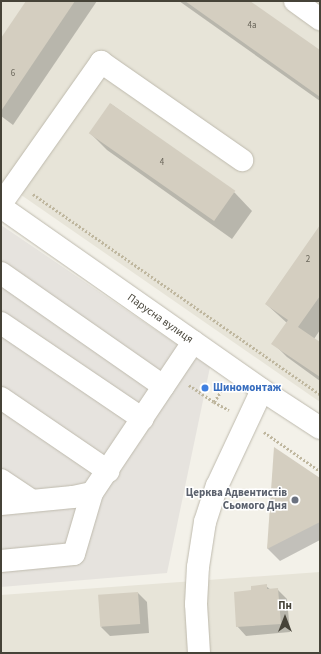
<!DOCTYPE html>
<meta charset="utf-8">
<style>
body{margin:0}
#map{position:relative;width:321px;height:654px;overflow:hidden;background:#f3f1e9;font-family:"Source Sans 3",sans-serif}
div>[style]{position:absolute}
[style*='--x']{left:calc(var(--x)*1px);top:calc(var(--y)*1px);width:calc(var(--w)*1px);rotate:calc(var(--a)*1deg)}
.residential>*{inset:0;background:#e7e4d8}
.industrial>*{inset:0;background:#e6e3de}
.shadow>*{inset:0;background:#0003}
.building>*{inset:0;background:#d4cec0;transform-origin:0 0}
.path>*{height:2.5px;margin-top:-1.25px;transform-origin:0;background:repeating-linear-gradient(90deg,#bfb79f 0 2px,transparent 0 4px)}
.roads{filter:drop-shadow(0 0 1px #bebaad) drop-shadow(0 0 1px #bebaad)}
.minor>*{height:22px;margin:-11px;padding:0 11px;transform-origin:11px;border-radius:11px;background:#fff}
.dots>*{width:11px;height:11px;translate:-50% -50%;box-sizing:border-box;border:2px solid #fff;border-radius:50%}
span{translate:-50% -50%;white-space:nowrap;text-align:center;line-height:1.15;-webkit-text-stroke:3px #fff;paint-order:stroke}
.number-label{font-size:9px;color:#6a665a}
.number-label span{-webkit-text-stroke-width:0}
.street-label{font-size:11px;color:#464338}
.shop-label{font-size:11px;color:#366cbe;font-weight:700}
.left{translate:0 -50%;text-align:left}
.worship-label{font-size:11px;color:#5b616d;font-weight:700}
.right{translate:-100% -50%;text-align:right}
.frame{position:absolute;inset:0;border:2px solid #464338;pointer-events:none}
.north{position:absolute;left:265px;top:598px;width:40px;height:40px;-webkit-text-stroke:3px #fff;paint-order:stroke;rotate:0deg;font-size:11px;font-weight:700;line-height:16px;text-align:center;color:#464338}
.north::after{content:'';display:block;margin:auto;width:14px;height:18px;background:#464338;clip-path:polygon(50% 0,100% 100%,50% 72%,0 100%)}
</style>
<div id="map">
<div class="residential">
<div style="clip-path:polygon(1px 1px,320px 1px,320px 402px,1px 181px)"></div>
<div style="clip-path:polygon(320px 572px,320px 653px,1px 653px,1px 595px)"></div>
</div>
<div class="industrial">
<div style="clip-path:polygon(1px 225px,210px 367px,167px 573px,1px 587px)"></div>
</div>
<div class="shadow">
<div style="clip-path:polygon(27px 1px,97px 1px,13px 125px,1px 116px,1px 40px)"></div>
<div style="clip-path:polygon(179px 1px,248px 1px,320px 52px,320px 101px)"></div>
<div style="clip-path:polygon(111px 104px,235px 193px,252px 211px,232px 239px,107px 150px,90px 133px)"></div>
<div style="clip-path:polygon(320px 227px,320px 330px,314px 339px,320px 343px,320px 381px,287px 357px,273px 343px,287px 323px,266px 304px)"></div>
<div style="clip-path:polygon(275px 449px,320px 479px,320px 540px,280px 561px,268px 549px)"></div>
<div style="clip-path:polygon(266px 586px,271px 590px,278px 590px,287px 599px,290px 632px,246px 636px,237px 626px,252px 591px)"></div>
<div style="clip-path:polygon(138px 593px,147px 602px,149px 633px,110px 636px,101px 627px)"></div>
</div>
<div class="building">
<div style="clip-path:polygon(26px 1px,75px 1px,1px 111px,1px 38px)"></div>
<div style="clip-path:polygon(185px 1px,250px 1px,320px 50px,320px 97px)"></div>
<div style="left:110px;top:103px;width:153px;height:37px;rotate:35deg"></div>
<div style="clip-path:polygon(320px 225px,320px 296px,298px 327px,320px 342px,320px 377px,271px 344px,288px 320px,265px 304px)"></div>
<div style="clip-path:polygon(274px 447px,320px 478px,320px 522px,267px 549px)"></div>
<div style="clip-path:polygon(267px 584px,267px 589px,278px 588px,281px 624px,236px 627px,234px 592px,251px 590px,251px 586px)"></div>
<div style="left:138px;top:592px;width:32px;height:40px;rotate:86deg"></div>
</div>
<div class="path">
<div style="--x:33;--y:194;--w:350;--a:34.9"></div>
<div style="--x:189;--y:385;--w:30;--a:34"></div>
<div style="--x:214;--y:402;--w:17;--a:-57"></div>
<div style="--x:214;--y:402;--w:17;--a:28"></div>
<div style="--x:264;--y:432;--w:68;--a:34.9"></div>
</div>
<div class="roads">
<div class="minor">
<div style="--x:295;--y:1;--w:31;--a:36"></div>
<div style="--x:1;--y:204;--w:174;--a:-54.8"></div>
<div style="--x:101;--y:62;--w:172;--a:34.8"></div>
<div style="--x:1;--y:207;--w:319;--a:35"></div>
<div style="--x:262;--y:390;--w:69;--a:33.2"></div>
<div style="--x:1;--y:273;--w:198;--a:34.9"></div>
<div style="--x:1;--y:323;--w:171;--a:34.1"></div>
<div style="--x:1;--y:398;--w:130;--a:34.3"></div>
<div style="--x:1;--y:480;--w:37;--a:34"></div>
<div style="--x:1;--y:504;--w:72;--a:-5.6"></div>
<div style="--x:73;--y:497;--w:19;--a:-12"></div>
<div style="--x:92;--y:493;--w:182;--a:-56.2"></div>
<div style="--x:1;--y:561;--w:73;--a:-5.5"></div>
<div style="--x:74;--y:554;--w:64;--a:-73.6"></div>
<div style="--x:199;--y:653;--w:49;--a:-93.5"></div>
<div style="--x:196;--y:604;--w:37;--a:-87"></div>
<div style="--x:198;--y:567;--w:46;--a:-81.2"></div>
<div style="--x:205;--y:522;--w:38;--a:-72"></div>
<div style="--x:217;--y:486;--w:106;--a:-64.9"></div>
</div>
</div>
<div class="dots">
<div style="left:205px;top:388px;background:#3f7fe0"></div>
<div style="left:295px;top:500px;background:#6b7280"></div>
</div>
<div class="number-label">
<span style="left:252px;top:26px">4а</span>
<span style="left:13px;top:74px">6</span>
<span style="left:162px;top:163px">4</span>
<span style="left:308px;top:260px">2</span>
</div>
<div class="street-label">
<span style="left:160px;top:319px;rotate:35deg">Парусна вулиця</span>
</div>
<div class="shop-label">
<span class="left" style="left:213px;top:388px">Шиномонтаж</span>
</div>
<div class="worship-label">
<span class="right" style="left:287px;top:500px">Церква Адвентистів<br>Сьомого Дня</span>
</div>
<div class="frame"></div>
<div class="north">Пн</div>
</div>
